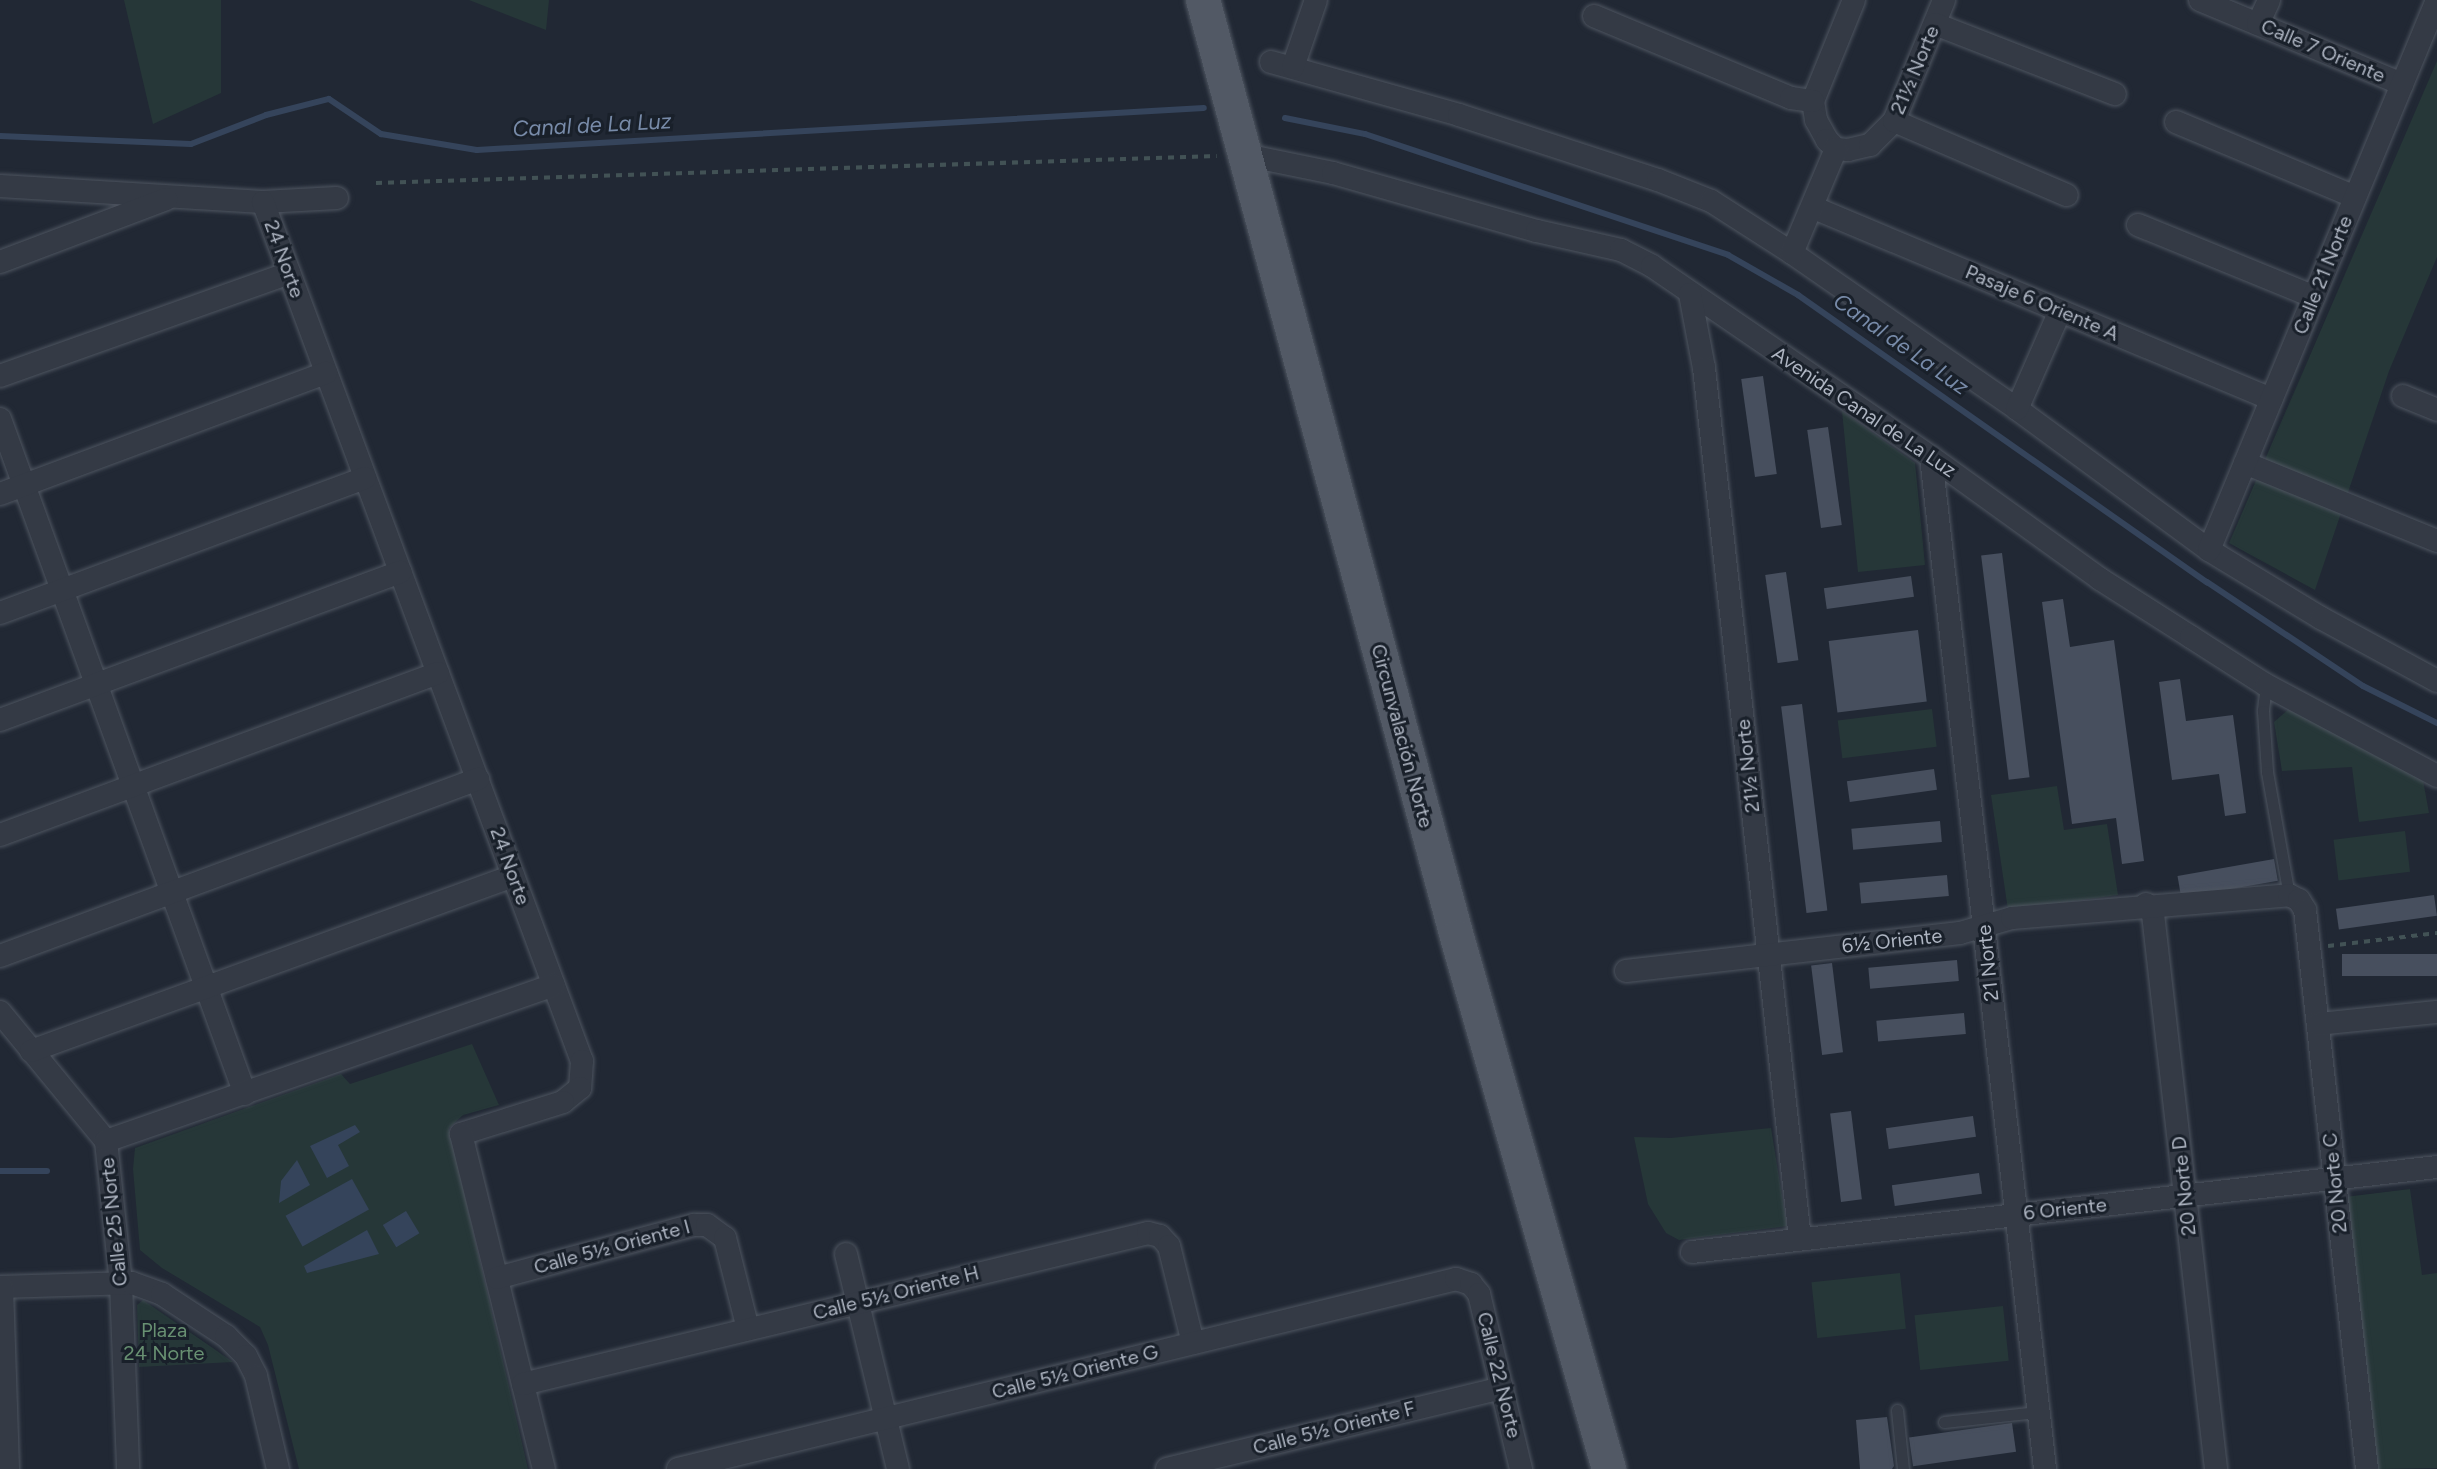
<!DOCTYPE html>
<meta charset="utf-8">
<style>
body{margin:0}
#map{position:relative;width:2437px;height:1469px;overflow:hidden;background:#212834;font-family:Figtree,sans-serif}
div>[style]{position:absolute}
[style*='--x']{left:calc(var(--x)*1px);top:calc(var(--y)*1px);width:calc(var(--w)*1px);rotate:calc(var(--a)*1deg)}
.green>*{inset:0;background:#263738;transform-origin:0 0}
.water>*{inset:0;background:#35445b;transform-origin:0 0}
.stream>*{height:6px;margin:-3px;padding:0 3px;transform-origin:3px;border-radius:3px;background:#35445b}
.building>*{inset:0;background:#474f5e;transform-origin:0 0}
.path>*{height:4px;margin-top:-2px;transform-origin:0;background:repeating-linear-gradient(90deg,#425255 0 6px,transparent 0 12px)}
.roads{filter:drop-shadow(0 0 2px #4e5560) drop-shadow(0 0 2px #4e5560)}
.service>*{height:11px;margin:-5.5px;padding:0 5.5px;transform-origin:5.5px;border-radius:5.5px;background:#343a45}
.minor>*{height:22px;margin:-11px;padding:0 11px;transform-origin:11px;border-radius:11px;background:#343a45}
.primary>*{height:34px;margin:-17px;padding:0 17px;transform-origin:17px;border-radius:17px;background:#525965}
span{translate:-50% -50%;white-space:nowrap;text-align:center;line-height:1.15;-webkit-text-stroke:6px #19202a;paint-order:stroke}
.street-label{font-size:20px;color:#aeb5c2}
.park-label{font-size:20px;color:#689072}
.water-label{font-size:22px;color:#788ba9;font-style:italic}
</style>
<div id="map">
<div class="green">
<div style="clip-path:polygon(124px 0,221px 0,221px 93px,153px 124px)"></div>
<div style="clip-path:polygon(469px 0,549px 0,546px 30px)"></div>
<div style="clip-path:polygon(2437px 61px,2437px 257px,2389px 371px,2315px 590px,2229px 543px)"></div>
<div style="clip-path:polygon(1842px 411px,1915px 463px,1925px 565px,1858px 572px)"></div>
<div style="left:1932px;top:709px;width:38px;height:95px;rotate:83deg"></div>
<div style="clip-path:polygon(2289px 709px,2423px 780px,2429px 813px,2359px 822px,2352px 767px,2282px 771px,2274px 722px)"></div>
<div style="clip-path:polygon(2057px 786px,2064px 830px,2107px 824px,2118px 895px,2008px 910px,1991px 795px)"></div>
<div style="left:2405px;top:831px;width:41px;height:72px;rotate:83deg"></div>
<div style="clip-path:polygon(472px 1044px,499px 1105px,463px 1115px,449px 1128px,528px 1469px,299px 1469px,268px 1345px,260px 1327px,162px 1268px,140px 1250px,133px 1169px,135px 1148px,341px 1074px,350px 1084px)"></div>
<div style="clip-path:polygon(1771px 1128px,1787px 1226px,1679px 1240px,1666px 1233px,1648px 1204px,1634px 1137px,1671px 1138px)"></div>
<div style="clip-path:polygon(2410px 1189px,2422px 1275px,2437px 1273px,2437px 1468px,2376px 1469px,2345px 1197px)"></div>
<div style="left:1900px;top:1273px;width:56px;height:89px;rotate:84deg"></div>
<div style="clip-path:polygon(143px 1300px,233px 1362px,139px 1367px,137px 1305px)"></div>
<div style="left:2003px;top:1306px;width:55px;height:89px;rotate:84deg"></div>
</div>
<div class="water">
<div style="clip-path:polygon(355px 1125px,360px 1132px,338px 1145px,349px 1166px,327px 1178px,310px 1146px)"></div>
<div style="clip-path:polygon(297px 1160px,310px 1185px,279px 1203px,281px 1181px)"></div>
<div style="left:352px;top:1179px;width:35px;height:76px;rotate:61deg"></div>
<div style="left:406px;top:1211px;width:26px;height:27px;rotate:59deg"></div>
<div style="clip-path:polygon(367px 1230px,379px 1254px,307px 1273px,304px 1266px)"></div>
</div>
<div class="stream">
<div style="--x:1285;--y:118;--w:82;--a:11.3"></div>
<div style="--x:1365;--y:134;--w:383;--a:18.4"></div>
<div style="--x:1728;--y:255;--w:81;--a:29.7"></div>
<div style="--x:1798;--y:295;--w:500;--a:35.1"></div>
<div style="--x:2207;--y:582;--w:187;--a:33.7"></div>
<div style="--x:2363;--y:686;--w:83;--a:26.6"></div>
<div style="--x:0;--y:136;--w:191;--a:2.4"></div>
<div style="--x:191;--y:144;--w:80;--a:-21.1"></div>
<div style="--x:266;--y:115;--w:65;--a:-14.3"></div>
<div style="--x:329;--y:99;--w:63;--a:33.9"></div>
<div style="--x:381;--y:134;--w:97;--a:9.5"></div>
<div style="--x:477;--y:150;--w:728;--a:-3.31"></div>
<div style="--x:0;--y:1171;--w:47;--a:0"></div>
</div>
<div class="building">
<div style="left:1763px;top:376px;width:99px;height:22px;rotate:82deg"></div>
<div style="left:1828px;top:427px;width:99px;height:21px;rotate:82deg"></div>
<div style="left:2002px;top:553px;width:226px;height:21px;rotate:83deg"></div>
<div style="left:1786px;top:572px;width:89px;height:21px;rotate:82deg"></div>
<div style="left:1911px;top:576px;width:21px;height:88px;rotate:82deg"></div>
<div style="clip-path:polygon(2063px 599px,2070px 647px,2114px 640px,2144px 861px,2122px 864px,2116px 818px,2072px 824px,2042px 602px)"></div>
<div style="left:1918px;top:630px;width:72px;height:90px;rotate:83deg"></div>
<div style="clip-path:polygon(2180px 679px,2186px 721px,2233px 715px,2246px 813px,2225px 816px,2219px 774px,2172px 780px,2159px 682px)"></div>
<div style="left:1802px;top:704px;width:208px;height:21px;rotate:83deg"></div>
<div style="left:1934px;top:769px;width:21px;height:88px;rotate:82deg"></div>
<div style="left:1940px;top:821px;width:21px;height:89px;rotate:85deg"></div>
<div style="left:2274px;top:859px;width:22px;height:98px;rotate:80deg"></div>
<div style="left:1947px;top:875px;width:21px;height:88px;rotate:85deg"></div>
<div style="left:2434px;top:895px;width:21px;height:99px;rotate:82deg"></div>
<div style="left:2437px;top:954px;width:22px;height:95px;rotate:90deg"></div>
<div style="left:1957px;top:960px;width:21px;height:89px;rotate:85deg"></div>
<div style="left:1832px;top:963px;width:90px;height:21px;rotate:83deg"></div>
<div style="left:1964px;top:1013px;width:21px;height:88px;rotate:85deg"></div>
<div style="left:1851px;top:1111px;width:89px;height:21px;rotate:83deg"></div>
<div style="left:1973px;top:1116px;width:21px;height:88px;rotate:82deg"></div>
<div style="left:1979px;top:1173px;width:21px;height:88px;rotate:82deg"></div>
<div style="clip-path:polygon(1887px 1417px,1894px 1466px,1892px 1469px,1860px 1469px,1856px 1420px)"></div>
<div style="left:2012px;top:1423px;width:29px;height:104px;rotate:82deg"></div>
</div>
<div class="path">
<div style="--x:376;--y:183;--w:841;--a:-1.84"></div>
<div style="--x:2328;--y:946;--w:110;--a:-6.8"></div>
</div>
<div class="roads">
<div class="service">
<div style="--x:2266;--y:685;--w:26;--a:97"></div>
<div style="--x:2263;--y:711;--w:61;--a:86.2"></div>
<div style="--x:2267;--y:772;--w:125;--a:79.9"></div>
<div style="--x:1897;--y:1410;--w:59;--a:84.2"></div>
<div style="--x:1944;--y:1422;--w:95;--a:-6.1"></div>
</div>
<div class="minor">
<div style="--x:1854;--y:0;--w:109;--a:112.1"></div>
<div style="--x:1813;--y:101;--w:19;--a:81"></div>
<div style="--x:1816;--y:120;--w:23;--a:61"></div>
<div style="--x:1827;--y:140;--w:13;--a:45"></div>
<div style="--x:1836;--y:149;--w:12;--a:5"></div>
<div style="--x:1848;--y:150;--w:23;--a:-13"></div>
<div style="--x:1870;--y:145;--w:34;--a:-45"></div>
<div style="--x:1894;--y:121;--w:131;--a:-67.5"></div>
<div style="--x:2200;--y:0;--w:219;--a:22.6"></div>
<div style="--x:1594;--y:16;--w:213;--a:22.6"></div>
<div style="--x:1791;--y:98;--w:22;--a:8"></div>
<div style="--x:1935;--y:24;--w:193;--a:21.3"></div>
<div style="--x:2258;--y:24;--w:26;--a:-65"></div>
<div style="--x:1271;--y:62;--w:195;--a:15.7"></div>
<div style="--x:1459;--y:115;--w:209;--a:18.1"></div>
<div style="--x:1658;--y:180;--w:57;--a:21.6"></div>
<div style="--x:1711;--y:201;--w:96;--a:32.7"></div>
<div style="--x:1792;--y:253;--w:274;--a:34.7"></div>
<div style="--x:2017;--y:409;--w:238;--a:36.3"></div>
<div style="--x:2209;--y:550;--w:131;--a:31.3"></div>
<div style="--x:2321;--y:618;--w:132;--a:28.5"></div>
<div style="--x:1293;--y:67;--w:71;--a:-71.1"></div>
<div style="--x:1894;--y:121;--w:188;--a:23.2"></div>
<div style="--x:2176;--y:122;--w:194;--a:22.7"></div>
<div style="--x:1245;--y:155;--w:90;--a:11.6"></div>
<div style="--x:1333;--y:173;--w:212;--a:15.9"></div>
<div style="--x:1537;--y:231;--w:86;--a:12.7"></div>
<div style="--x:1621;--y:250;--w:35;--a:27"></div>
<div style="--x:1652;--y:266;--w:338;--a:34.4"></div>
<div style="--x:1931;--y:457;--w:208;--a:35.8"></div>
<div style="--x:2100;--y:579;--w:108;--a:32.5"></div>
<div style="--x:2191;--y:637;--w:89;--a:32.6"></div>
<div style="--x:2266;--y:685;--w:194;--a:28"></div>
<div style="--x:0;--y:186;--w:263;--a:3.5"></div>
<div style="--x:263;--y:202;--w:74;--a:-3.1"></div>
<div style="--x:263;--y:202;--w:916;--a:69.63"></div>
<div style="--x:582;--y:1061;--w:27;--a:94"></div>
<div style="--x:580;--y:1088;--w:22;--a:141"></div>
<div style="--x:563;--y:1102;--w:107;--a:162.6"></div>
<div style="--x:461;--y:1134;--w:345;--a:76.1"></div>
<div style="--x:1812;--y:207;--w:498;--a:22.7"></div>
<div style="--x:2138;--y:225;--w:190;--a:22.2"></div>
<div style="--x:1792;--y:253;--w:113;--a:-67.1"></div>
<div style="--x:0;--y:262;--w:178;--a:-20.7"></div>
<div style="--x:1690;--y:294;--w:75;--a:79.3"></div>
<div style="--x:1704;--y:368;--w:876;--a:83.71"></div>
<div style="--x:0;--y:376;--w:307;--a:-19.6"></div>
<div style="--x:2403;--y:396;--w:37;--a:22"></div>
<div style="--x:2017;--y:409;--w:107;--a:-66.3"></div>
<div style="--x:0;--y:419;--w:718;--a:70.05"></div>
<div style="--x:1931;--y:457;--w:1018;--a:83.57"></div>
<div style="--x:2245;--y:463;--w:207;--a:22.1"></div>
<div style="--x:0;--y:494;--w:348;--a:-20.4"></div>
<div style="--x:2209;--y:550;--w:595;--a:-67.48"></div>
<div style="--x:0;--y:613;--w:389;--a:-20.3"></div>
<div style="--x:0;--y:720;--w:427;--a:-20.3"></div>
<div style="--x:0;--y:835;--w:467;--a:-20.3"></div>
<div style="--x:2146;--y:904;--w:12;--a:55"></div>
<div style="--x:2153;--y:914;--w:559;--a:83.52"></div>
<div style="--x:0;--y:956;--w:510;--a:-20.32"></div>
<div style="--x:1626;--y:971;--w:336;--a:-6.5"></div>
<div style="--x:1960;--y:933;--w:54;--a:-16.1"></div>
<div style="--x:2012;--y:918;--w:278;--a:-4.7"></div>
<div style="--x:2289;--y:895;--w:11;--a:27"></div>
<div style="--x:2299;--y:900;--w:12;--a:59"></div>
<div style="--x:2305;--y:910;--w:562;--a:83.67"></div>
<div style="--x:0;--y:1012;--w:167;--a:50.6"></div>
<div style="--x:106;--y:1141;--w:143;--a:84"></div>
<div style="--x:121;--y:1283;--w:186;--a:87.8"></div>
<div style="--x:2318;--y:1024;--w:120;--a:-5.8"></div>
<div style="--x:31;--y:1051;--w:513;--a:-19.95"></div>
<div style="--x:106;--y:1141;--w:474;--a:-19.2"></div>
<div style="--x:1692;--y:1252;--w:750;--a:-6.51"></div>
<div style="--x:846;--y:1254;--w:221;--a:76.4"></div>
<div style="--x:497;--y:1278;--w:204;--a:-15.1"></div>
<div style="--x:694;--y:1225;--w:13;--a:0"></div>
<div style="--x:707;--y:1225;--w:22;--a:36"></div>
<div style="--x:725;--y:1238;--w:94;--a:75.8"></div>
<div style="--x:0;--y:1287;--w:132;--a:-1.7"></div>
<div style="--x:132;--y:1283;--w:32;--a:20"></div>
<div style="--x:162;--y:1294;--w:77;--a:33.3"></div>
<div style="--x:226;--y:1336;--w:28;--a:45"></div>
<div style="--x:246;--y:1356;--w:22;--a:63"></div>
<div style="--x:256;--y:1376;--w:96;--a:76.7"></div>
<div style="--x:2;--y:1287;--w:182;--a:88.1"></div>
<div style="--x:523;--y:1384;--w:643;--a:-13.58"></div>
<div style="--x:1148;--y:1233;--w:12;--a:14"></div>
<div style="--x:1160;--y:1236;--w:13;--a:48"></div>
<div style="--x:1169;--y:1246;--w:100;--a:76.1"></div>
<div style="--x:678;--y:1469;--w:801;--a:-13.72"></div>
<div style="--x:1456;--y:1279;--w:16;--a:18"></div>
<div style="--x:1471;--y:1284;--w:13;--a:51"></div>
<div style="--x:1479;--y:1294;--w:180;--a:76.5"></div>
<div style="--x:1167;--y:1469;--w:345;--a:-13.6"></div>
</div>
<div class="primary">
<div style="--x:1203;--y:0;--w:971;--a:74.83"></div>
<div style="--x:1457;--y:937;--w:553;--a:74.05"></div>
</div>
</div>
<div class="street-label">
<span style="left:2323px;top:51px;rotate:23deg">Calle 7 Oriente</span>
<span style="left:1915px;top:70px;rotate:-67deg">21½ Norte</span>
<span style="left:284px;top:259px;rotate:70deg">24 Norte</span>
<span style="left:2323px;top:275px;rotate:-68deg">Calle 21 Norte</span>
<span style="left:2042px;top:303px;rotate:23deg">Pasaje 6 Oriente A</span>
<span style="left:1864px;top:412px;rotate:34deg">Avenida Canal de La Luz</span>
<span style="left:1402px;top:736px;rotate:75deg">Circunvalación Norte</span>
<span style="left:1748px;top:766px;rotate:-96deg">21½ Norte</span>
<span style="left:510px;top:866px;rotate:70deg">24 Norte</span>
<span style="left:1892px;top:941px;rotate:-6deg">6½ Oriente</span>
<span style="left:1988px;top:963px;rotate:-96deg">21 Norte</span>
<span style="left:2335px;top:1183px;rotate:-96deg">20 Norte C</span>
<span style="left:2184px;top:1186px;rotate:-96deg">20 Norte D</span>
<span style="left:2065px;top:1209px;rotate:-6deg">6 Oriente</span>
<span style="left:114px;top:1222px;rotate:-96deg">Calle 25 Norte</span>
<span style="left:612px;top:1247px;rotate:-15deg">Calle 5½ Oriente I</span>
<span style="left:896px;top:1293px;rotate:-14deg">Calle 5½ Oriente H</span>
<span style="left:1075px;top:1372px;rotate:-14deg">Calle 5½ Oriente G</span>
<span style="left:1499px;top:1375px;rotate:76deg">Calle 22 Norte</span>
<span style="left:1334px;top:1428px;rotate:-14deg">Calle 5½ Oriente F</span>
</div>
<div class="park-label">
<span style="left:164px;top:1342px">Plaza<br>24 Norte</span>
</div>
<div class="water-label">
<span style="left:592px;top:125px;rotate:-3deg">Canal de La Luz</span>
<span style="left:1901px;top:344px;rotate:35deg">Canal de La Luz</span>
</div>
</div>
